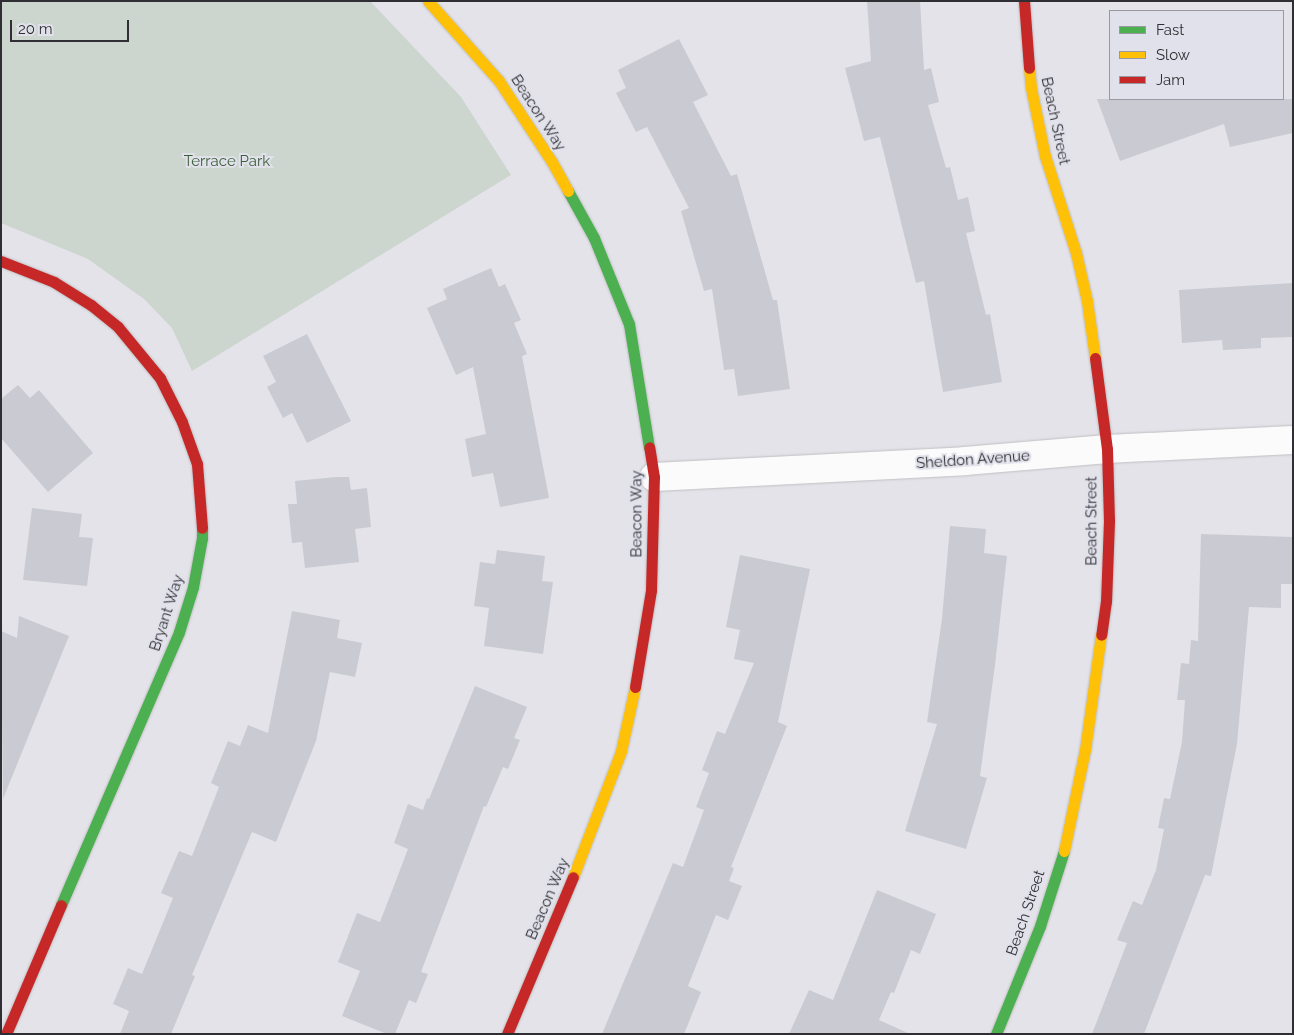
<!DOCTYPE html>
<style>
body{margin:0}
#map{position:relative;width:1294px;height:1035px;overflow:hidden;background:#e3e3e9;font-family:Raleway,sans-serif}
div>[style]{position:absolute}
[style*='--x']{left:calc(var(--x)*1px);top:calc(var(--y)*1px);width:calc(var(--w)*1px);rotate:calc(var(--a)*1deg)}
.green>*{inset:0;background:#ccd6ce}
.building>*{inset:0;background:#cacad2}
.roads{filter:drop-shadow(0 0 1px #c0c0c4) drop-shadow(0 0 1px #c0c0c4)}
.street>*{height:28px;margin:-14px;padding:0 14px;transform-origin:14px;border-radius:14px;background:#fbfbfc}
.fast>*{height:11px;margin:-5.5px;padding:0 5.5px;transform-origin:5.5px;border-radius:5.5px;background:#4caf50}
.slow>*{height:11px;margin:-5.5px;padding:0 5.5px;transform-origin:5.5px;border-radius:5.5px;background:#ffc107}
.jam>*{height:11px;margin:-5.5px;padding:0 5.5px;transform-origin:5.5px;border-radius:5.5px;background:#c62828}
span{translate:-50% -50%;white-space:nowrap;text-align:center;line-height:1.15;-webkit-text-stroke:4px #e1e1eb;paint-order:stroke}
.street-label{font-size:15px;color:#2f2e32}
.park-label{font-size:15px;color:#3c5f38}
.frame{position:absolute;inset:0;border:2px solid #2f2e32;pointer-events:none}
.legend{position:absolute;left:1109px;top:10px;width:175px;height:90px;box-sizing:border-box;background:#e1e1eb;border:1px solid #9a99a1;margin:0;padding:6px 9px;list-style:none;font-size:15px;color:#2f2e32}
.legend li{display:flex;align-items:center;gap:10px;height:25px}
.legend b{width:25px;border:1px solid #9a99a1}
.scale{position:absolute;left:10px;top:20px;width:119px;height:22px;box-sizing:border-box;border:2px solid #2f2e32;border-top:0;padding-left:6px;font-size:15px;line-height:18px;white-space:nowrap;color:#2f2e32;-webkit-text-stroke:4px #e1e1eb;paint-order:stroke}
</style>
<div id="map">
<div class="green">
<div style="clip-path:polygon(1px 1px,370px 1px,461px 97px,511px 175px,192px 371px,172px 328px,144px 299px,88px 259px,1px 223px)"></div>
</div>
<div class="building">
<div style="clip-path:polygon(867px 1px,920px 1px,924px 70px,931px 68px,939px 102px,928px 105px,946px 168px,950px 167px,958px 200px,968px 197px,975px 231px,966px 233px,986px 315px,990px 314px,1002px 382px,943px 392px,924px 281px,916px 283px,880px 137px,864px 141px,845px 68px,871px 61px)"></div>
<div style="clip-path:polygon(679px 39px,708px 95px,693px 102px,731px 176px,737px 174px,773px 300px,777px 300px,790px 389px,738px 396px,734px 369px,724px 370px,712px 289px,704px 291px,681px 211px,689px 208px,647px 127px,636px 132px,616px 93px,626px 88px,618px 70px)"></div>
<div style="clip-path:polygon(1097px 99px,1293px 99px,1293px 133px,1230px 147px,1224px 124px,1120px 161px)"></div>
<div style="clip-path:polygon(491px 268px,499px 287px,505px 284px,521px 320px,514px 323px,527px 354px,522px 356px,549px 498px,500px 507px,493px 473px,472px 477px,465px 439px,486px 434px,473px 367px,456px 375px,427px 308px,447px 299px,443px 289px)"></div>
<div style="clip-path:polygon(1293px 283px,1293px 337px,1261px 338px,1261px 348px,1223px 350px,1222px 340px,1182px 343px,1179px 290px)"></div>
<div style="clip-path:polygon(307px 334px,351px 421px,307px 443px,292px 413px,283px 418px,267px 387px,276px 382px,263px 356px)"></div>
<div style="clip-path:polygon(18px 385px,30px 398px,39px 390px,93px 453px,48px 492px,1px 438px,1px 399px)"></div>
<div style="clip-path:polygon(336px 477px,349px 477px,351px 490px,367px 488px,371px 527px,355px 529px,359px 562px,305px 568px,302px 542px,292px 543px,288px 504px,297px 504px,295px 481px)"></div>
<div style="clip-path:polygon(32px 508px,82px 514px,79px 537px,93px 538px,87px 586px,23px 580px)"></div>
<div style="clip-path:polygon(950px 526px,986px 529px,984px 553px,1007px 556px,995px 665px,980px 776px,987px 778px,966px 849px,905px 831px,937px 724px,927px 722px,942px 619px)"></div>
<div style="clip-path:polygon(1201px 534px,1293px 537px,1293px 584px,1281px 584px,1281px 608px,1249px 607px,1237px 744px,1211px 876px,1205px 875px,1144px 1034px,1092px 1034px,1127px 943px,1117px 940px,1133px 901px,1142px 905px,1156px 870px,1164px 829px,1158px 828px,1164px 798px,1170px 799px,1182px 742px,1185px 700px,1177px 700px,1181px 663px,1189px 664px,1191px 640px,1198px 641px)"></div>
<div style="clip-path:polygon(497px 550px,545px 556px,542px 581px,553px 582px,543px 654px,484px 646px,489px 608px,474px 606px,480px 562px,495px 564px)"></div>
<div style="clip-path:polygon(740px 555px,810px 569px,778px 722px,787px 726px,731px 867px,734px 868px,729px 881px,742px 886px,728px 920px,716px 915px,688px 986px,701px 992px,684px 1034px,602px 1034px,673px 863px,683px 867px,704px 810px,696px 807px,709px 773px,702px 770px,717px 731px,725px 734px,754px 663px,734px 659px,740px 630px,726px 627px)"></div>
<div style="clip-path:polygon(292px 611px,340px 620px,337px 638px,362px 643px,355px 677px,330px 672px,316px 741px,276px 842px,252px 832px,192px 975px,195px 976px,171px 1034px,120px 1034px,129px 1011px,113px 1004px,128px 968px,142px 974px,173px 898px,161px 893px,179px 851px,192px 856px,219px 787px,211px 783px,228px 741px,240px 746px,248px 725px,268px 733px)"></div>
<div style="clip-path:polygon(19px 616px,69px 636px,3px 799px,1px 631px,17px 638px)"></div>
<div style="clip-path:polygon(475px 686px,527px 707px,514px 738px,520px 740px,508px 769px,503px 767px,486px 807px,484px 806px,421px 972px,428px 974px,416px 1003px,409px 1000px,395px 1034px,387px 1034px,342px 1016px,360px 971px,338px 962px,357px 913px,380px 922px,408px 849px,394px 843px,408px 804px,423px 810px,427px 798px,429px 799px)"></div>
<div style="clip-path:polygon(877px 890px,936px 914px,920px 954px,911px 950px,894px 993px,891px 992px,879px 1020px,910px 1034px,789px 1034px,809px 990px,833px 1000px)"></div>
</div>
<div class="roads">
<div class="street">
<div style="--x:654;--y:477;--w:311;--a:-2.9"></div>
<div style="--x:965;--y:461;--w:143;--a:-4.8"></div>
<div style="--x:1107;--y:449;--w:186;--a:-2.8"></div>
</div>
<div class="fast">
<div style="--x:568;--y:191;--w:54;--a:61"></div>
<div style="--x:594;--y:238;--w:93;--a:67.9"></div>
<div style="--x:629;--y:324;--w:125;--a:80.8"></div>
<div style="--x:61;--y:905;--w:297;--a:-66.6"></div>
<div style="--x:179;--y:632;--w:47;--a:-72.7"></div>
<div style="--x:193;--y:587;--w:50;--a:-79.6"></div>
<div style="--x:202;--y:538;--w:10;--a:-90"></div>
<div style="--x:996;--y:1034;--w:117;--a:-67.8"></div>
<div style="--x:1040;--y:926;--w:79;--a:-72.3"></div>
</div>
<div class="slow">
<div style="--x:428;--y:1;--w:107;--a:48.4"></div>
<div style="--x:499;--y:81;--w:97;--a:56.8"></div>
<div style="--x:552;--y:162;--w:33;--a:61"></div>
<div style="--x:1029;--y:68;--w:20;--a:84"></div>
<div style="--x:1031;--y:88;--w:69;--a:78.4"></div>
<div style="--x:1045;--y:156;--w:102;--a:72.3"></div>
<div style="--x:1076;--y:253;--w:49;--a:77.1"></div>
<div style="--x:1087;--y:301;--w:58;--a:82"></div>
<div style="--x:1064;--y:851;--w:103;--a:-78.3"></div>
<div style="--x:1085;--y:750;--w:116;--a:-82.1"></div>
<div style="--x:573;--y:877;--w:135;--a:-69.1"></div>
<div style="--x:621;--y:751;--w:66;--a:-77.7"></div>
</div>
<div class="jam">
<div style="--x:1024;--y:1;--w:67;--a:85.7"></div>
<div style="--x:1;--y:261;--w:57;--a:21.6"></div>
<div style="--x:54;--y:282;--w:44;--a:31.9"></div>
<div style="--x:91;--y:305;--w:35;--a:39"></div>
<div style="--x:118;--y:327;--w:66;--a:50.5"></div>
<div style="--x:160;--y:378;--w:49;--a:63.4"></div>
<div style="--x:182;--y:422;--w:45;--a:70.3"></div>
<div style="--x:197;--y:464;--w:64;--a:85.5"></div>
<div style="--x:1095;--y:358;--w:92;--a:82.5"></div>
<div style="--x:1107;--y:449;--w:72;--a:88.4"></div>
<div style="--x:1109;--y:521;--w:80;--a:92.1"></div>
<div style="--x:1106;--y:601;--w:34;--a:98"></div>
<div style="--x:635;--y:687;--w:98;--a:-80.6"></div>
<div style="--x:651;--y:590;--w:113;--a:-88.5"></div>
<div style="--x:654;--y:477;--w:30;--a:-99"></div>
<div style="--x:6;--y:1034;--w:140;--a:-66.9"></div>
<div style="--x:507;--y:1034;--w:170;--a:-67.2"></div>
</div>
</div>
<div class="street-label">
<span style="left:538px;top:113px;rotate:57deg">Beacon Way</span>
<span style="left:1055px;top:121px;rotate:78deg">Beach Street</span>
<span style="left:973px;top:460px;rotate:-4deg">Sheldon Avenue</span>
<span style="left:637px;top:514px;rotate:-90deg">Beacon Way</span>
<span style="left:1092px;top:521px;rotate:-90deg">Beach Street</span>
<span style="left:167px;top:613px;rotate:-72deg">Bryant Way</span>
<span style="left:548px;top:899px;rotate:-67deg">Beacon Way</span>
<span style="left:1026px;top:913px;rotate:-71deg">Beach Street</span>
</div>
<div class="park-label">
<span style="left:227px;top:162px">Terrace Park</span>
</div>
<div class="frame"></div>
<ul class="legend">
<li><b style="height:6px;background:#4caf50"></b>Fast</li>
<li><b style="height:6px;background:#ffc107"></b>Slow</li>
<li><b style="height:6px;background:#c62828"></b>Jam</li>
</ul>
<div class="scale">20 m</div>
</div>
